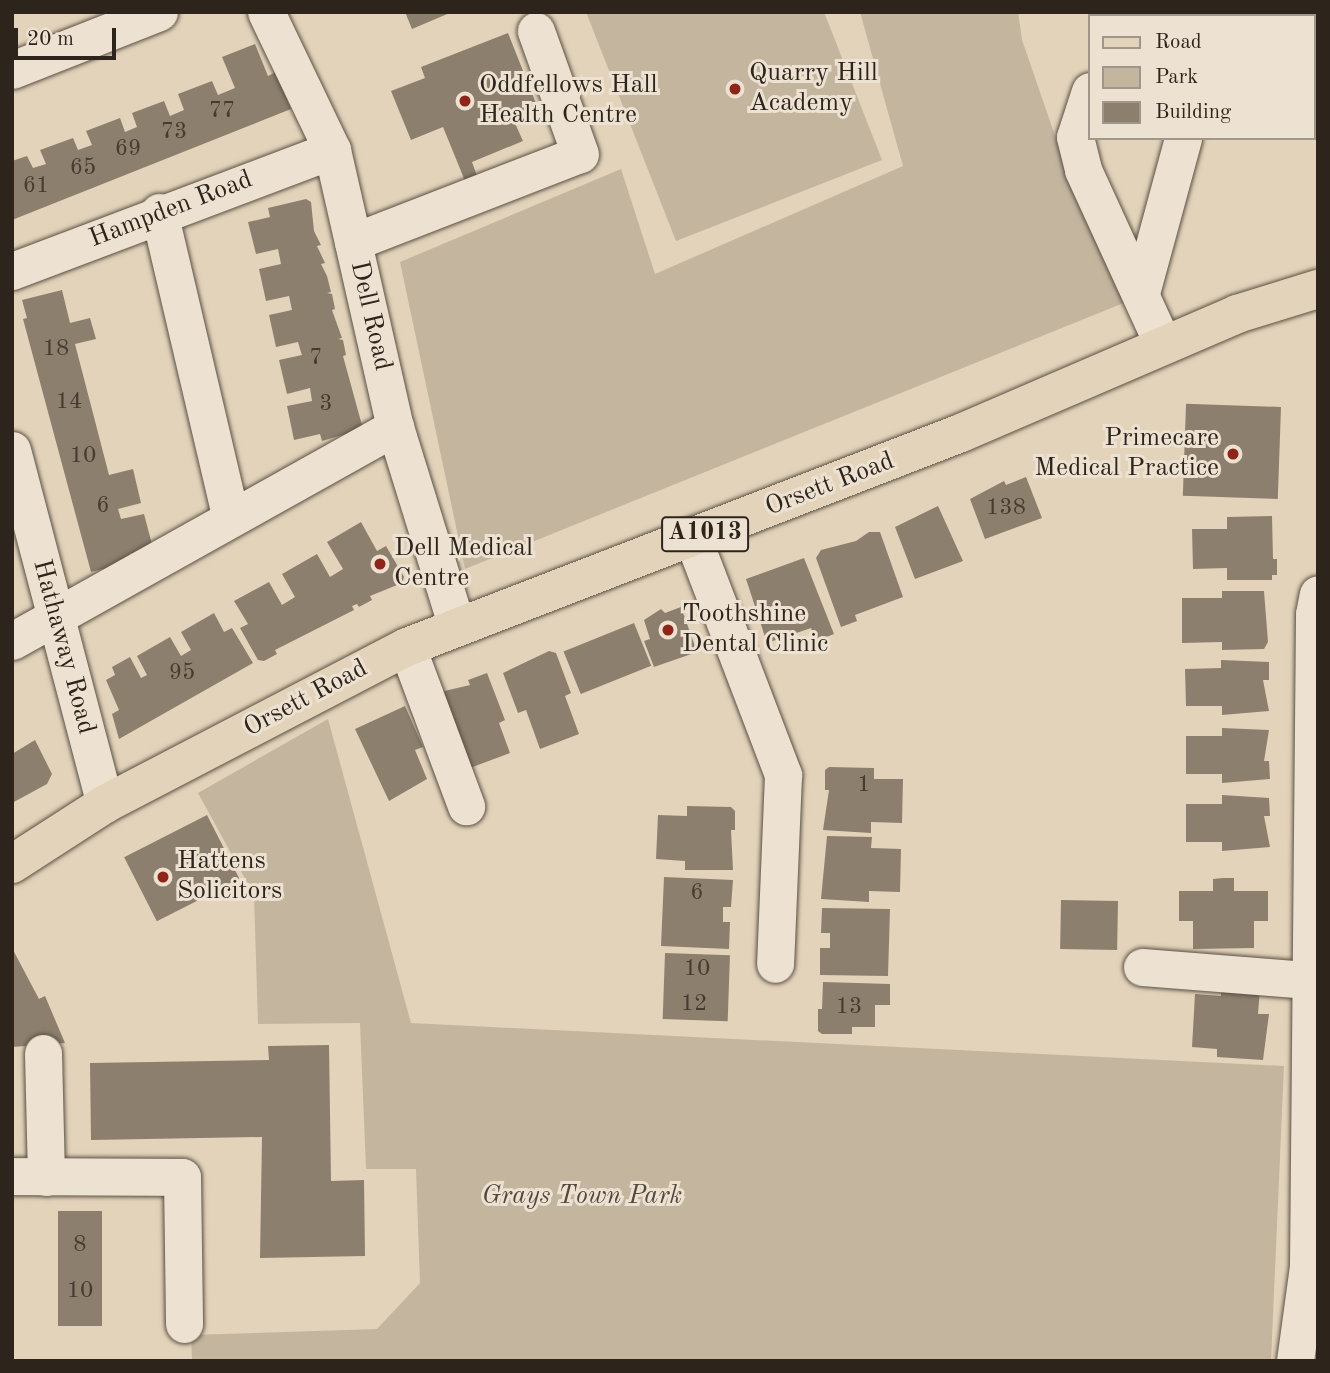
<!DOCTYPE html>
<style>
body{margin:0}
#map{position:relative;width:1330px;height:1373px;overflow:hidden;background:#e3d3ba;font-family:"Old Standard TT",serif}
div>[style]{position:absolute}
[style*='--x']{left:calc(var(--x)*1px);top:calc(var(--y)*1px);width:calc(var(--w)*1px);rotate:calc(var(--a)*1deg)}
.green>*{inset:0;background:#c4b59f}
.building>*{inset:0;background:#8c7f6e;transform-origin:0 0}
.roads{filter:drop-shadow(0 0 2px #5a5043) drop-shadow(0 0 2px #5a5043)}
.minor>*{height:37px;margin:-18.5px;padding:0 18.5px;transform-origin:18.5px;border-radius:18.5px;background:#ede2d2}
.major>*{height:38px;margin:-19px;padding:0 19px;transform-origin:19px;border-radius:19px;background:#e3d3ba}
.dots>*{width:19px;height:19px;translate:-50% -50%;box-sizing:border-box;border:4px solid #ede2d2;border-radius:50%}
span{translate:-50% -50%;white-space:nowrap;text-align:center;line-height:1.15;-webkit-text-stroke:6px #ede2d2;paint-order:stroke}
.number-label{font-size:23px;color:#453b30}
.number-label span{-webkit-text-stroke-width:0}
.shield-label span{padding:2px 5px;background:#ede2d2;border:2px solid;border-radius:5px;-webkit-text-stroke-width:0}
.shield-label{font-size:24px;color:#2d241b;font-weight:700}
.poi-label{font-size:26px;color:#2d241b}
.left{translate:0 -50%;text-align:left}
.right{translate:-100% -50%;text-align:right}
.street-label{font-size:26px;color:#2d241b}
.park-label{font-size:26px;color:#53483c;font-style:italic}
.frame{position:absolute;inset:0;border:14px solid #2d241b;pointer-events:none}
.legend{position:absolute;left:1088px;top:14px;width:228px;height:126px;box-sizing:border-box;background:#ede2d2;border:2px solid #a09689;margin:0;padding:9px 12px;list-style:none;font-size:21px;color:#2d241b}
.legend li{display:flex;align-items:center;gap:14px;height:35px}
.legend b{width:35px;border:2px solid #a09689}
.scale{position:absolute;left:14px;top:28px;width:102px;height:32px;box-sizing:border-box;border:4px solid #2d241b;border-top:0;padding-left:9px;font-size:21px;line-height:24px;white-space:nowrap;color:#2d241b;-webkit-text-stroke:5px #ede2d2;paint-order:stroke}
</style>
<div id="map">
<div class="green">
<div style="clip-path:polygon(586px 12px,824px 12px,882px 160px,676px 241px)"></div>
<div style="clip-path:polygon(860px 12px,1018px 12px,1022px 40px,1061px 153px,1131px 300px,465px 569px,400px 262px,621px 169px,655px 274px,903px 166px)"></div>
<div style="clip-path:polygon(328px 719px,411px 1023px,1284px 1066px,1271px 1361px,192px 1361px,191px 1335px,377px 1329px,420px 1283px,416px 1169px,366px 1169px,360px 1023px,258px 1024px,254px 895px,198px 793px)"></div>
</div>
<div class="building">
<div style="clip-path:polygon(405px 12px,452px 12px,412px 29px)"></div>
<div style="clip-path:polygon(1092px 12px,1137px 12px,1094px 16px)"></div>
<div style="clip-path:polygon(508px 33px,539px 111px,514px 121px,523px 141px,472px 162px,477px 176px,465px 181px,443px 127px,411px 140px,391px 91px,425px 78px,421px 67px)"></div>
<div style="clip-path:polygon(255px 44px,268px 76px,276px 72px,291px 109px,12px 220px,12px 161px,27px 156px,33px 168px,46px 164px,40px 150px,73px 138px,78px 150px,92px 145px,86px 131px,120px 118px,125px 132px,137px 127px,132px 113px,164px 101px,170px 116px,184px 110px,178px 94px,212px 81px,218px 95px,235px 88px,222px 57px)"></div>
<div style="clip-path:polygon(306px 199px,311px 202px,314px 231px,321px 245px,317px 246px,325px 263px,321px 264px,327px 276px,331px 292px,327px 293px,332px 294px,335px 309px,332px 310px,342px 338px,338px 339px,343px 340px,346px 355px,343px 356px,363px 429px,322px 441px,320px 434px,294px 440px,287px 406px,312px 401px,310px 388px,287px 394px,279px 360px,302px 355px,300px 349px,298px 342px,276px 347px,269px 315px,292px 310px,289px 296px,266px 301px,259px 269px,281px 264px,278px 249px,256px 254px,248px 222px,270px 217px,268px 208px)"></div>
<div style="clip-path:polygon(62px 290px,70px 323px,90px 318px,96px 339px,75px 344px,109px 475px,133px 469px,141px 503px,118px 509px,121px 519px,144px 514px,153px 548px,129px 554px,131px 562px,91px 572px,23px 319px,27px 318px,22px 300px)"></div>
<div style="left:1281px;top:407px;width:92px;height:95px;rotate:92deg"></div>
<div style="clip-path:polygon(1026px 477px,1042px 518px,985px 539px,970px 499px,1004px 481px,1006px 485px)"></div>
<div style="clip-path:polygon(938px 506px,963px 561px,915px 579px,895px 527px)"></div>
<div style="clip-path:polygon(1272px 516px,1273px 559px,1277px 559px,1277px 575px,1272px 575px,1272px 580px,1227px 580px,1227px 568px,1193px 569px,1192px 529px,1227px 529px,1227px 517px)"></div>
<div style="clip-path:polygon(361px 522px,377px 551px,386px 546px,404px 577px,402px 583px,370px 596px,372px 600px,359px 607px,357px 604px,352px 606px,354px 610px,275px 650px,277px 654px,264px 661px,258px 660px,240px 628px,248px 624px,234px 601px,269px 582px,282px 605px,295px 597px,282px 574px,317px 554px,330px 577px,343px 569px,327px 542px)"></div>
<div style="clip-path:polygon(869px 532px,880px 532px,903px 597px,855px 615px,857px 621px,841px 627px,816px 558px,821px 550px,856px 541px)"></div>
<div style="clip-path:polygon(804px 558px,834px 634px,816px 641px,811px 628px,767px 643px,746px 579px)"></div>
<div style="clip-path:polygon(1222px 591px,1264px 591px,1268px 642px,1264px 649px,1222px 650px,1222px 642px,1182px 643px,1182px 598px,1222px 598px)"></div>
<div style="clip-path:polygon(681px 607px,697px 652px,654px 667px,644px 641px,650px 639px,644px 620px,661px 609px,665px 613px)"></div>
<div style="clip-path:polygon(214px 613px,224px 632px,232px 628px,253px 663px,119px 739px,112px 714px,119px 710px,106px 680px,115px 675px,112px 667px,130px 657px,141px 678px,147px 675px,137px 656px,170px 637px,181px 656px,191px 650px,181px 632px)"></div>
<div style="left:634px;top:623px;width:46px;height:76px;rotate:68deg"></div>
<div style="clip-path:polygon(549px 651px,556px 653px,571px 693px,565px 696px,579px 734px,540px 749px,526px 710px,518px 713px,503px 673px)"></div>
<div style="clip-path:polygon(1221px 660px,1269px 662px,1269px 680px,1263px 680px,1269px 711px,1222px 715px,1222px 706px,1186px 706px,1185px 669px,1221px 668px)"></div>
<div style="clip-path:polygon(487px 673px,505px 720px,499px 723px,510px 753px,470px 768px,436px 693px,470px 685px,468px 680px)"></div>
<div style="clip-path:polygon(405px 706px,423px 747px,415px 750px,427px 779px,389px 801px,355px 729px)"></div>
<div style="clip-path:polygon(1222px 728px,1269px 730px,1264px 761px,1269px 761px,1270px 779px,1222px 783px,1222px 774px,1186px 774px,1186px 736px,1222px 736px)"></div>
<div style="clip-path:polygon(35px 740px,52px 774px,47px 784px,12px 803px,12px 754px)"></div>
<div style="clip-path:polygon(829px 767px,874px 768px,874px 779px,903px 779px,902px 823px,871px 822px,871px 833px,823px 830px,829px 790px,825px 790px,825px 770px)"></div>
<div style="clip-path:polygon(1222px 795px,1269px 798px,1270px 816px,1264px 816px,1270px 847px,1222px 851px,1222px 842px,1186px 842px,1186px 804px,1222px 804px)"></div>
<div style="clip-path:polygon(687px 806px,731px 807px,735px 811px,735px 830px,731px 830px,733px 870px,685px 870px,685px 861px,656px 859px,658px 815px,687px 816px)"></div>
<div style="left:207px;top:815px;width:72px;height:93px;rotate:63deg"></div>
<div style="clip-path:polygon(827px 836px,872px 837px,871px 848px,901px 849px,900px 892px,869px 891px,869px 902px,821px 899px)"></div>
<div style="clip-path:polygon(664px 877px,733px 880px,731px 907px,723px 907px,723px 922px,730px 922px,729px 949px,661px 946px)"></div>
<div style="clip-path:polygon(1223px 878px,1234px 878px,1234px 891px,1268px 891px,1268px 921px,1254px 921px,1254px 948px,1193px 949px,1193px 921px,1179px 921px,1179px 891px,1213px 891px,1213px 879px)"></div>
<div style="left:1061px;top:900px;width:57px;height:49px;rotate:1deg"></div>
<div style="clip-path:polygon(822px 908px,890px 909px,888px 976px,820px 975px,820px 948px,830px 948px,830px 933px,821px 933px)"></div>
<div style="clip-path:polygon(12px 948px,39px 999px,45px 996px,65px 1043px,12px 1047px)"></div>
<div style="left:665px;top:953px;width:65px;height:66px;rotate:2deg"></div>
<div style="clip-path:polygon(823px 982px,890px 984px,890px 1005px,875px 1005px,875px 1027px,852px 1027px,852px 1034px,822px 1034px,818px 1031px,818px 1009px,822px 1009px)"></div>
<div style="clip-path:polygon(1221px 986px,1260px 989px,1258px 1014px,1269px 1014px,1263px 1060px,1217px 1057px,1217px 1049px,1192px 1047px,1195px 994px,1221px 996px)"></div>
<div style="clip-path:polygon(329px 1045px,331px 1181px,364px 1180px,365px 1256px,260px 1258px,262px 1137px,91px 1140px,90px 1063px,269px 1060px,268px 1046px)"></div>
<div style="left:58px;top:1211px;width:44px;height:115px"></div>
</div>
<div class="roads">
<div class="minor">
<div style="--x:266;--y:12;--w:153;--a:64.4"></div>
<div style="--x:332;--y:150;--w:284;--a:77.2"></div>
<div style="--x:395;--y:427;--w:209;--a:72.8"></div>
<div style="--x:12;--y:70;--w:158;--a:-21.5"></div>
<div style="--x:1090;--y:91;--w:48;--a:108.1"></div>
<div style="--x:1075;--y:137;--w:34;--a:76"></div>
<div style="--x:1083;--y:170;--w:192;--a:65.4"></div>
<div style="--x:159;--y:212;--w:314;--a:76.8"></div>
<div style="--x:353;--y:242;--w:243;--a:-21.2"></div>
<div style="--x:580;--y:154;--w:131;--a:-109.7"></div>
<div style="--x:12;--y:271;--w:342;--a:-20.7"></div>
<div style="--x:1141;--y:293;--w:161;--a:-74.8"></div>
<div style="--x:12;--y:450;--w:366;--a:75.3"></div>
<div style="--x:693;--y:539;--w:253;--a:69.1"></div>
<div style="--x:783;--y:775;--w:189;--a:92.4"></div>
<div style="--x:12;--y:641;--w:439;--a:-29.2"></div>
<div style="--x:407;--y:647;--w:170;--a:69.6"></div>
<div style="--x:1142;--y:967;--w:168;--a:4.5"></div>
<div style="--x:43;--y:1053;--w:124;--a:88.6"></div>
<div style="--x:12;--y:1176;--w:170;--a:0.3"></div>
<div style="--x:182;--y:1177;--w:147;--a:89.2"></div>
<div style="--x:1295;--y:1361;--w:96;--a:-82.2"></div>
<div style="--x:1308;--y:1266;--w:652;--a:-89.47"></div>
<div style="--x:1314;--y:614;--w:20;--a:-79"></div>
</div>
<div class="major">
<div style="--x:12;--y:864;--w:111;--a:-32.8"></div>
<div style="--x:105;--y:804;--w:340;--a:-27.5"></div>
<div style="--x:407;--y:647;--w:594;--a:-21.12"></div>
<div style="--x:961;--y:433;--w:301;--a:-23.3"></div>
<div style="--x:1237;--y:314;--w:85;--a:-17.2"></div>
</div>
</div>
<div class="dots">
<div style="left:735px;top:89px;background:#8f2418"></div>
<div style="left:465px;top:101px;background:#8f2418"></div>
<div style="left:1233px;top:454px;background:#8f2418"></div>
<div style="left:380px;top:564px;background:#8f2418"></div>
<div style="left:668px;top:630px;background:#8f2418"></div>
<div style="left:163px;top:877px;background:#8f2418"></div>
</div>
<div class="number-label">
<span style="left:222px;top:111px">77</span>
<span style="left:174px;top:132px">73</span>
<span style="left:128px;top:149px">69</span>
<span style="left:83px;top:168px">65</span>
<span style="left:36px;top:186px">61</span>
<span style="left:56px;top:349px">18</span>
<span style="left:316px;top:358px">7</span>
<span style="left:69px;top:402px">14</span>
<span style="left:326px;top:404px">3</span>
<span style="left:83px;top:456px">10</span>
<span style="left:103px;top:506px">6</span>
<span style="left:1006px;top:508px">138</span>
<span style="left:182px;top:673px">95</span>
<span style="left:864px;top:785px">1</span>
<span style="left:697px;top:893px">6</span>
<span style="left:697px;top:969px">10</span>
<span style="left:694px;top:1004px">12</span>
<span style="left:849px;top:1007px">13</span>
<span style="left:80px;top:1245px">8</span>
<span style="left:80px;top:1291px">10</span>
</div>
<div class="shield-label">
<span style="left:705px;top:534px">A1013</span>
</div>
<div class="poi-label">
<span class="left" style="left:749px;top:89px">Quarry Hill<br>Academy</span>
<span class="left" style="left:479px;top:101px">Oddfellows Hall<br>Health Centre</span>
<span class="right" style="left:1219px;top:454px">Primecare<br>Medical Practice</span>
<span class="left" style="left:394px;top:564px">Dell Medical<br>Centre</span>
<span class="left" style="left:682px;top:630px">Toothshine<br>Dental Clinic</span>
<span class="left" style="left:177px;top:877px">Hattens<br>Solicitors</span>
</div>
<div class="street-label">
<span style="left:171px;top:210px;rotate:-21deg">Hampden Road</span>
<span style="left:370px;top:316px;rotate:77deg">Dell Road</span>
<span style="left:830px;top:485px;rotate:-21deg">Orsett Road</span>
<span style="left:63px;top:647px;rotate:75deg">Hathaway Road</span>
<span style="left:306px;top:699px;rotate:-28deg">Orsett Road</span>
</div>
<div class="park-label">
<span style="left:582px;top:1197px">Grays Town Park</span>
</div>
<div class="frame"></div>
<ul class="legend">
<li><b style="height:9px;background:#e3d3ba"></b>Road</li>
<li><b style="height:19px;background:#c4b59f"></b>Park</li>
<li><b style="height:19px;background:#8c7f6e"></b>Building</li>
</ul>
<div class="scale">20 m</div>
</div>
